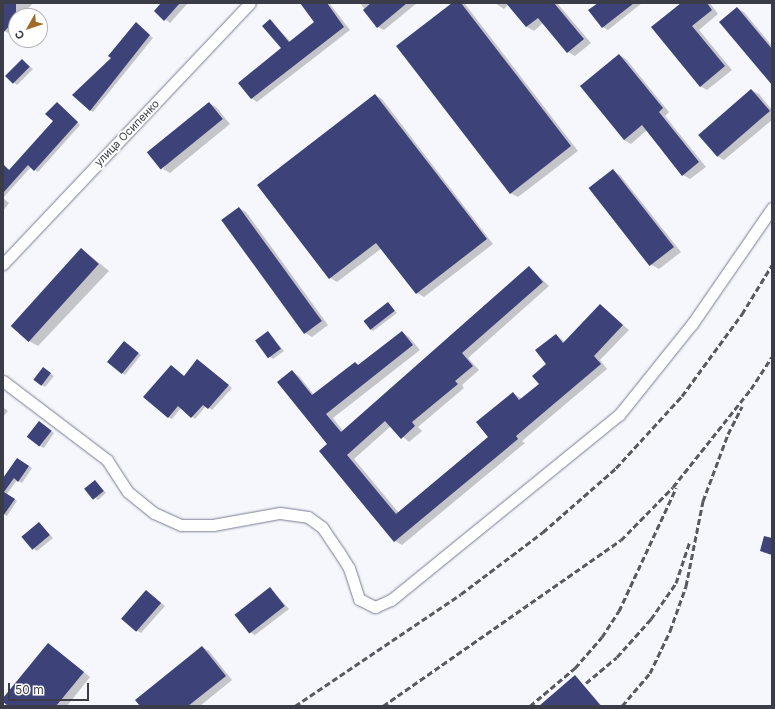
<!DOCTYPE html>
<meta charset="utf-8">
<style>
body{margin:0}
#map{position:relative;width:775px;height:709px;overflow:hidden;background:#f6f7fc;font-family:Inter,sans-serif}
div>[style]{position:absolute}
[style*='--x']{left:calc(var(--x)*1px);top:calc(var(--y)*1px);width:calc(var(--w)*1px);rotate:calc(var(--a)*1deg)}
.shadow>*{inset:0;background:#0003;transform-origin:0 0}
.building>*{inset:0;background:#3d4279;transform-origin:0 0}
.roads{filter:drop-shadow(0 0 1px #777b92) drop-shadow(0 0 1px #777b92)}
.minor>*{height:11px;margin:-5.5px;padding:0 5.5px;transform-origin:5.5px;border-radius:5.5px;background:#fff}
.rail>*{height:3px;margin-top:-1.5px;transform-origin:0;background:repeating-linear-gradient(90deg,#575963 0 6px,transparent 0 9px)}
span{translate:-50% -50%;white-space:nowrap;text-align:center;line-height:1.15;-webkit-text-stroke:4px #fff;paint-order:stroke}
.street-label{font-size:11px;color:#3a3c47}
.frame{position:absolute;inset:0;border:4px solid #3a3c47;pointer-events:none}
.north{position:absolute;left:8px;top:8px;width:40px;height:40px;box-sizing:border-box;background:#fff;border:1px solid #b0b1b5;border-radius:50%;rotate:231deg;font-size:11px;font-weight:700;line-height:16px;text-align:center;color:#3a3c47}
.north::after{content:'';display:block;margin:auto;width:14px;height:18px;background:#a16a26;clip-path:polygon(50% 0,100% 100%,50% 72%,0 100%)}
.scale{position:absolute;left:8px;top:683px;width:81px;height:18px;box-sizing:border-box;border:2px solid #3a3c47;border-top:0;padding-left:5px;font-size:12px;line-height:14px;white-space:nowrap;color:#3a3c47;-webkit-text-stroke:3px #fff;paint-order:stroke}
</style>
<div id="map">
<div class="shadow">
<div style="clip-path:polygon(5px 3px,33px 3px,22px 16px,16px 16px,16px 23px,8px 33px,3px 30px)"></div>
<div style="clip-path:polygon(162px 3px,188px 3px,170px 23px,155px 11px)"></div>
<div style="clip-path:polygon(301px 3px,329px 3px,350px 30px,257px 102px,251px 98px,283px 49px,270px 20px,291px 42px,315px 22px)"></div>
<div style="clip-path:polygon(360px 3px,417px 3px,384px 30px,378px 27px)"></div>
<div style="clip-path:polygon(454px 3px,465px 4px,578px 151px,518px 197px,510px 193px)"></div>
<div style="clip-path:polygon(495px 3px,557px 3px,591px 43px,575px 56px,568px 52px,543px 23px,534px 31px,527px 27px,509px 4px,504px 9px)"></div>
<div style="clip-path:polygon(599px 3px,642px 3px,608px 30px,603px 27px)"></div>
<div style="clip-path:polygon(683px 3px,710px 3px,718px 14px,699px 30px,732px 70px,707px 90px,700px 86px)"></div>
<div style="clip-path:polygon(737px 8px,744px 12px,772px 46px,772px 84px)"></div>
<div style="clip-path:polygon(139px 26px,153px 38px,93px 112px,90px 110px,112px 58px)"></div>
<div style="clip-path:polygon(619px 55px,626px 59px,669px 112px,665px 116px,706px 167px,690px 179px,683px 175px,647px 130px,631px 144px,624px 140px)"></div>
<div style="clip-path:polygon(25px 63px,33px 69px,17px 85px,7px 77px)"></div>
<div style="clip-path:polygon(751px 90px,759px 94px,772px 110px,772px 120px,724px 160px,717px 156px)"></div>
<div style="clip-path:polygon(375px 95px,382px 99px,493px 244px,424px 297px,417px 293px,382px 248px,337px 282px,330px 278px)"></div>
<div style="clip-path:polygon(209px 103px,216px 107px,230px 124px,170px 173px,163px 169px)"></div>
<div style="clip-path:polygon(60px 105px,80px 125px,38px 172px,31px 167px,3px 198px,9px 203px,3px 211px,3px 166px,10px 170px,54px 121px)"></div>
<div style="clip-path:polygon(613px 171px,620px 175px,681px 252px,659px 269px,652px 265px)"></div>
<div style="clip-path:polygon(239px 208px,246px 212px,328px 325px,312px 337px,305px 333px)"></div>
<div style="clip-path:polygon(82px 249px,109px 271px,38px 346px,27px 340px)"></div>
<div style="clip-path:polygon(529px 267px,549px 286px,468px 358px,479px 370px,462px 385px,464px 388px,418px 427px,422px 431px,409px 442px,391px 426px,354px 459px,399px 513px,489px 437px,513px 393px,522px 399px,540px 384px,556px 335px,565px 342px,600px 305px,629px 330px,600px 360px,607px 369px,522px 441px,525px 443px,402px 545px,395px 541px,328px 444px,292px 372px,299px 376px,314px 395px,355px 363px,359px 365px,402px 332px,409px 337px,420px 350px,333px 418px,343px 431px)"></div>
<div style="clip-path:polygon(388px 303px,397px 313px,373px 331px,370px 329px)"></div>
<div style="clip-path:polygon(268px 332px,284px 351px,273px 359px,270px 357px)"></div>
<div style="clip-path:polygon(128px 344px,141px 355px,125px 375px,122px 373px)"></div>
<div style="clip-path:polygon(201px 363px,232px 388px,212px 410px,206px 406px,195px 419px,181px 408px,172px 419px,168px 417px,184px 377px)"></div>
<div style="clip-path:polygon(47px 371px,54px 376px,45px 387px,35px 380px)"></div>
<div style="clip-path:polygon(3px 407px,8px 411px,3px 417px)"></div>
<div style="clip-path:polygon(42px 424px,54px 433px,44px 448px,40px 446px)"></div>
<div style="clip-path:polygon(21px 461px,32px 468px,22px 483px,17px 480px,7px 494px,17px 501px,7px 516px,3px 514px,3px 479px)"></div>
<div style="left:95px;top:481px;width:16px;height:11px;rotate:47deg"></div>
<div style="clip-path:polygon(39px 524px,53px 538px,37px 551px,34px 549px)"></div>
<div style="clip-path:polygon(271px 589px,289px 609px,255px 635px,250px 632px)"></div>
<div style="clip-path:polygon(147px 591px,165px 606px,141px 633px,136px 630px)"></div>
<div style="clip-path:polygon(48px 644px,90px 677px,67px 706px,9px 706px,3px 699px)"></div>
<div style="clip-path:polygon(202px 647px,209px 651px,232px 680px,200px 706px,141px 706px)"></div>
<div style="clip-path:polygon(575px 676px,602px 706px,540px 706px)"></div>
</div>
<div class="building">
<div style="clip-path:polygon(3px 3px,16px 3px,16px 28px,11px 24px,3px 33px)"></div>
<div style="clip-path:polygon(161px 3px,180px 3px,164px 21px,154px 11px)"></div>
<div style="clip-path:polygon(300px 3px,327px 3px,344px 27px,251px 99px,238px 83px,281px 48px,262px 26px,270px 19px,289px 42px,314px 22px)"></div>
<div style="clip-path:polygon(371px 3px,407px 3px,377px 28px,363px 10px)"></div>
<div style="clip-path:polygon(452px 3px,461px 3px,571px 146px,510px 194px,396px 46px)"></div>
<div style="clip-path:polygon(506px 3px,554px 3px,584px 39px,567px 53px,538px 18px,526px 27px)"></div>
<div style="clip-path:polygon(598px 3px,634px 3px,602px 28px,588px 10px)"></div>
<div style="clip-path:polygon(681px 3px,707px 3px,712px 10px,692px 26px,725px 66px,700px 87px,651px 27px)"></div>
<div style="clip-path:polygon(737px 7px,772px 49px,772px 85px,719px 22px)"></div>
<div style="clip-path:polygon(136px 22px,150px 35px,90px 111px,72px 95px,111px 58px,108px 56px)"></div>
<div style="clip-path:polygon(619px 54px,663px 108px,659px 112px,699px 162px,682px 176px,642px 125px,624px 140px,580px 86px)"></div>
<div style="left:22px;top:59px;width:11px;height:24px;rotate:45deg"></div>
<div style="left:751px;top:89px;width:29px;height:70px;rotate:49deg"></div>
<div style="clip-path:polygon(375px 94px,487px 239px,416px 294px,376px 243px,329px 279px,257px 185px)"></div>
<div style="clip-path:polygon(57px 102px,78px 122px,34px 171px,28px 165px,3px 193px,3px 164px,9px 170px,53px 121px,45px 114px)"></div>
<div style="left:209px;top:102px;width:22px;height:80px;rotate:51deg"></div>
<div style="left:613px;top:169px;width:99px;height:31px;rotate:52deg"></div>
<div style="left:239px;top:207px;width:141px;height:22px;rotate:54deg"></div>
<div style="left:81px;top:248px;width:24px;height:105px;rotate:42deg"></div>
<div style="clip-path:polygon(529px 266px,543px 282px,462px 353px,473px 366px,455px 381px,458px 384px,412px 422px,415px 426px,401px 439px,385px 421px,347px 455px,396px 514px,488px 437px,476px 422px,513px 392px,519px 400px,539px 384px,532px 376px,546px 364px,535px 350px,556px 334px,563px 343px,600px 304px,623px 325px,594px 356px,601px 364px,516px 436px,518px 439px,394px 542px,319px 451px,327px 444px,277px 382px,292px 370px,312px 395px,355px 362px,358px 365px,402px 331px,413px 345px,326px 414px,341px 432px)"></div>
<div style="left:388px;top:302px;width:11px;height:31px;rotate:52deg"></div>
<div style="left:268px;top:331px;width:22px;height:16px;rotate:54deg"></div>
<div style="left:124px;top:341px;width:19px;height:27px;rotate:39deg"></div>
<div style="clip-path:polygon(197px 359px,229px 385px,208px 409px,203px 405px,191px 418px,178px 406px,168px 418px,143px 397px,171px 365px,184px 376px)"></div>
<div style="left:43px;top:367px;width:10px;height:16px;rotate:37deg"></div>
<div style="left:39px;top:421px;width:16px;height:20px;rotate:38deg"></div>
<div style="clip-path:polygon(17px 458px,29px 466px,18px 482px,14px 478px,4px 492px,15px 499px,3px 516px,3px 478px)"></div>
<div style="left:95px;top:480px;width:14px;height:14px;rotate:51deg"></div>
<div style="left:39px;top:522px;width:17px;height:23px;rotate:50deg"></div>
<div style="clip-path:polygon(764px 536px,772px 538px,772px 555px,760px 551px)"></div>
<div style="left:270px;top:587px;width:24px;height:45px;rotate:52deg"></div>
<div style="left:146px;top:590px;width:20px;height:38px;rotate:41deg"></div>
<div style="clip-path:polygon(48px 643px,84px 672px,56px 706px,8px 706px,3px 702px,3px 698px)"></div>
<div style="clip-path:polygon(202px 646px,226px 676px,188px 706px,140px 706px,135px 700px)"></div>
<div style="clip-path:polygon(575px 675px,601px 706px,539px 706px)"></div>
</div>
<div class="roads">
<div class="minor">
<div style="--x:3;--y:264;--w:359;--a:-46.6"></div>
<div style="--x:3;--y:381;--w:131;--a:37.2"></div>
<div style="--x:107;--y:460;--w:38;--a:57"></div>
<div style="--x:128;--y:492;--w:33;--a:39"></div>
<div style="--x:154;--y:513;--w:30;--a:24"></div>
<div style="--x:181;--y:525;--w:32;--a:0"></div>
<div style="--x:213;--y:525;--w:68;--a:-10.2"></div>
<div style="--x:280;--y:513;--w:28;--a:8"></div>
<div style="--x:308;--y:517;--w:17;--a:36"></div>
<div style="--x:322;--y:527;--w:30;--a:56"></div>
<div style="--x:339;--y:552;--w:19;--a:58"></div>
<div style="--x:349;--y:568;--w:33;--a:72"></div>
<div style="--x:359;--y:599;--w:18;--a:27"></div>
<div style="--x:375;--y:607;--w:17;--a:-24"></div>
<div style="--x:391;--y:600;--w:294;--a:-39.1"></div>
<div style="--x:619;--y:415;--w:117;--a:-51.3"></div>
<div style="--x:692;--y:324;--w:141;--a:-55.4"></div>
</div>
</div>
<div class="rail">
<div style="--x:586;--y:683;--w:40;--a:-40"></div>
<div style="--x:617;--y:657;--w:51;--a:-48.2"></div>
<div style="--x:651;--y:619;--w:44;--a:-55.2"></div>
<div style="--x:676;--y:583;--w:44;--a:-71.6"></div>
<div style="--x:295;--y:706;--w:200;--a:-34"></div>
<div style="--x:461;--y:594;--w:103;--a:-37.1"></div>
<div style="--x:543;--y:532;--w:97;--a:-41.2"></div>
<div style="--x:616;--y:468;--w:98;--a:-47.5"></div>
<div style="--x:682;--y:396;--w:102;--a:-53.8"></div>
<div style="--x:742;--y:314;--w:57;--a:-58.5"></div>
<div style="--x:383;--y:706;--w:290;--a:-34.9"></div>
<div style="--x:621;--y:540;--w:74;--a:-45.5"></div>
<div style="--x:673;--y:487;--w:125;--a:-51.5"></div>
<div style="--x:751;--y:389;--w:38;--a:-57"></div>
<div style="--x:530;--y:706;--w:59;--a:-40.2"></div>
<div style="--x:575;--y:668;--w:41;--a:-48.9"></div>
<div style="--x:602;--y:637;--w:31;--a:-57"></div>
<div style="--x:619;--y:611;--w:136;--a:-65.1"></div>
<div style="--x:622;--y:706;--w:43;--a:-49.7"></div>
<div style="--x:650;--y:673;--w:47;--a:-64.5"></div>
<div style="--x:670;--y:631;--w:48;--a:-70.4"></div>
<div style="--x:686;--y:586;--w:87;--a:-78.7"></div>
<div style="--x:703;--y:501;--w:72;--a:-69.5"></div>
<div style="--x:728;--y:434;--w:31;--a:-63"></div>
</div>
<div class="street-label">
<span style="left:127px;top:133px;rotate:-46deg">улица Осипенко</span>
</div>
<div class="frame"></div>
<div class="north">С</div>
<div class="scale">50 m</div>
</div>
